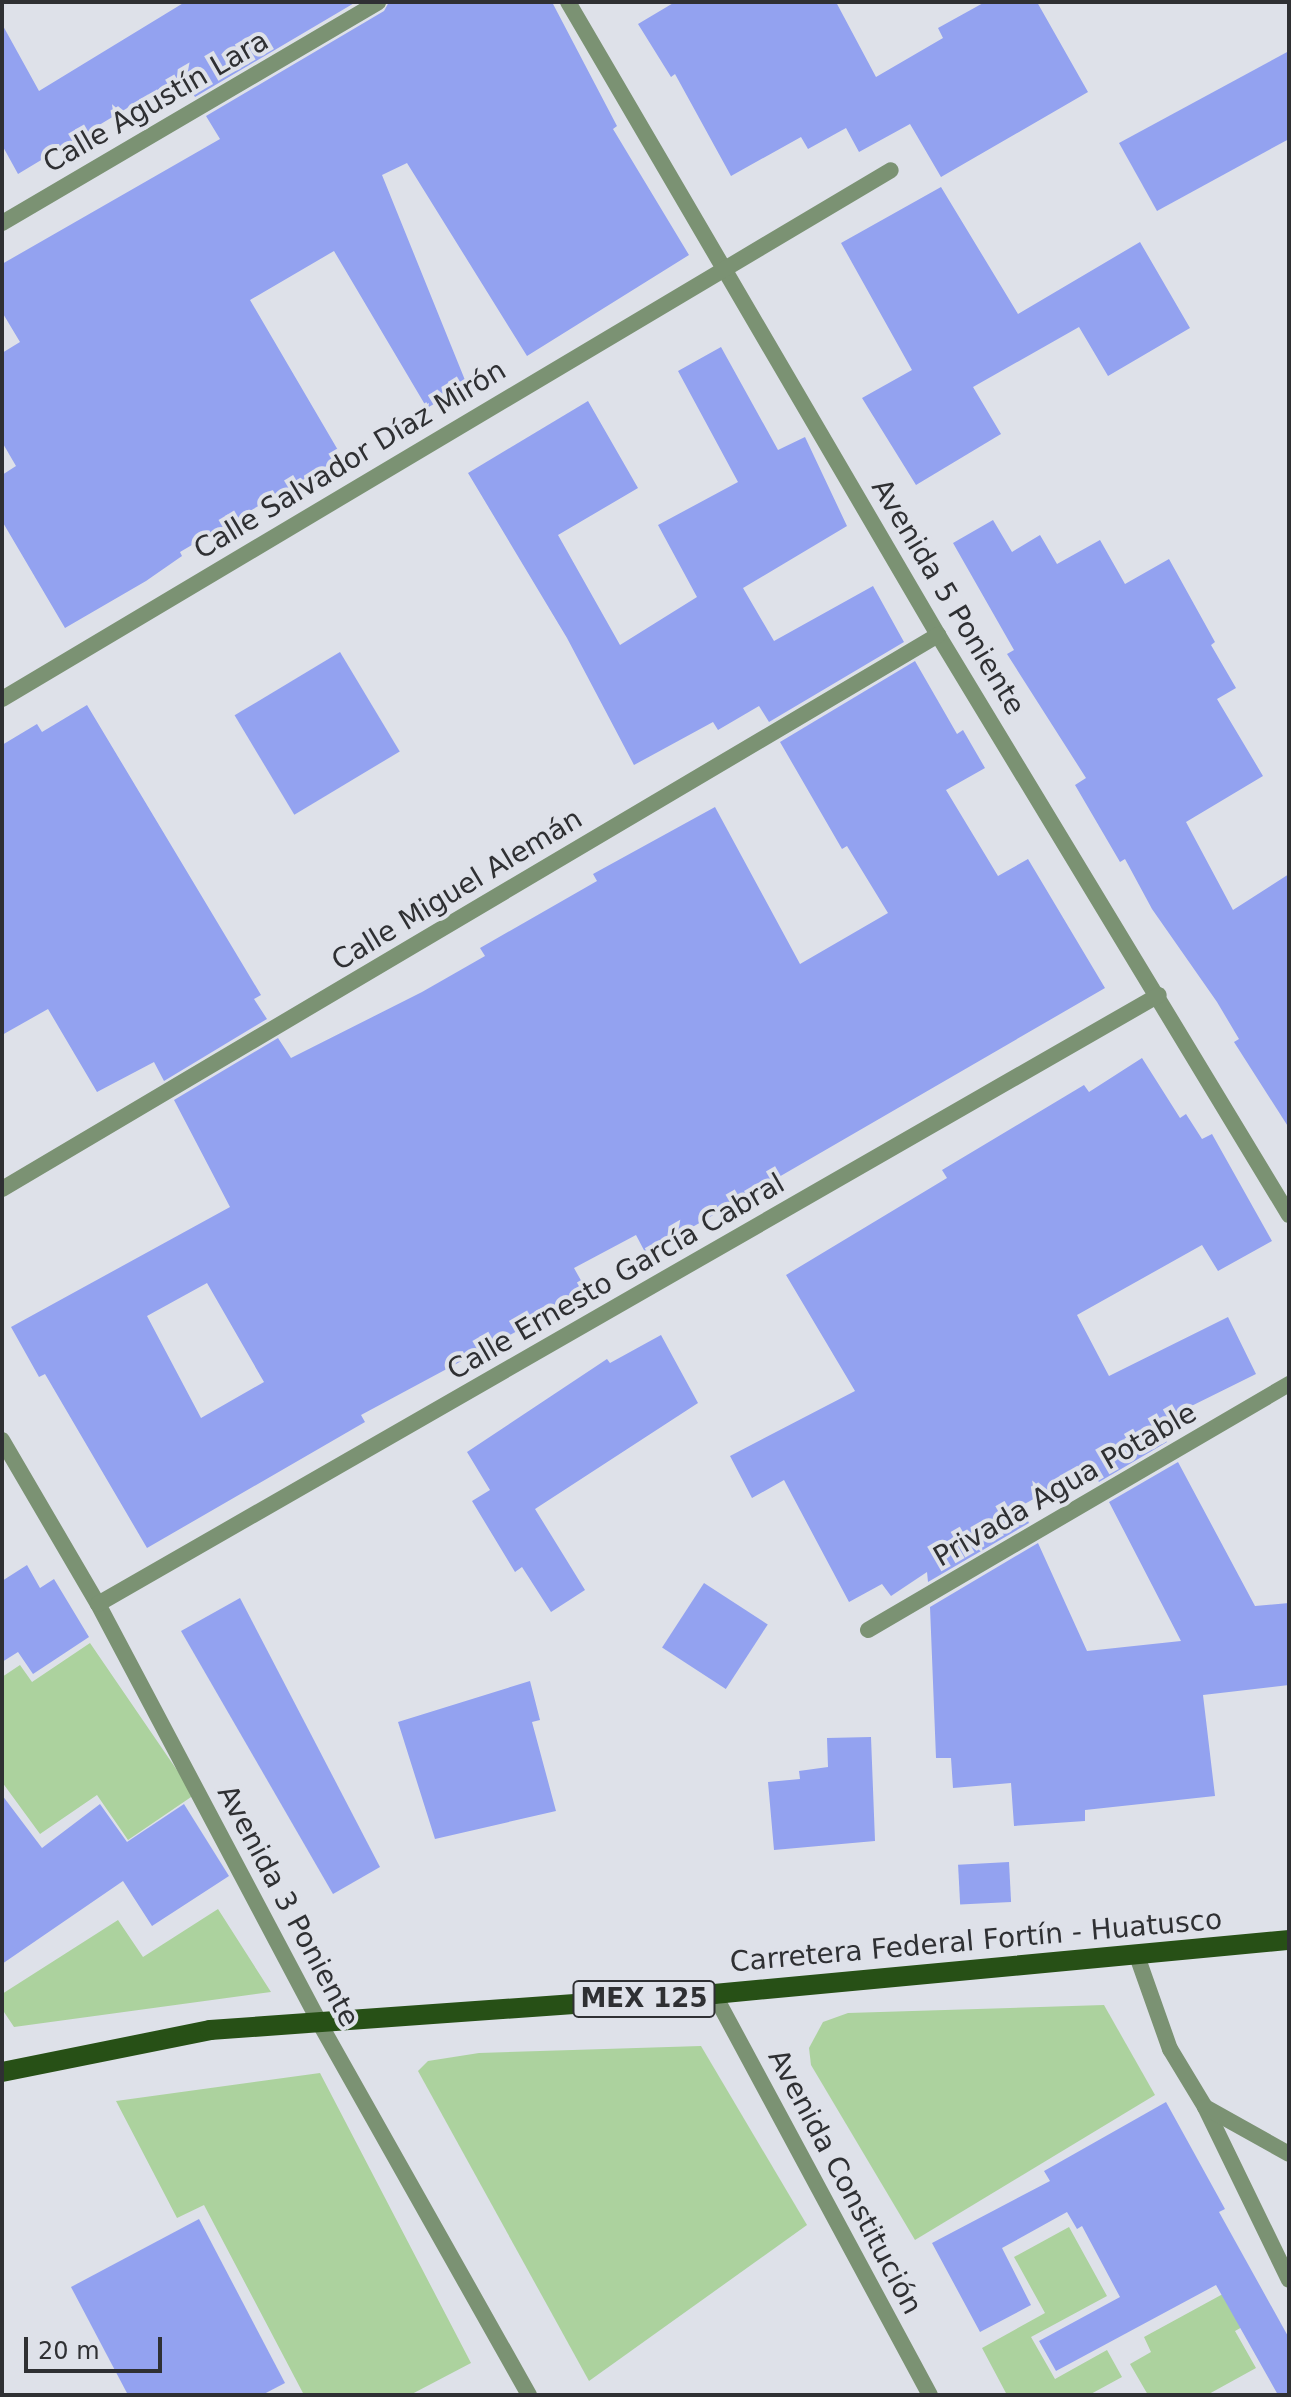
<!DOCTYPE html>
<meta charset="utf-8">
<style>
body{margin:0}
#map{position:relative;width:1291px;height:2397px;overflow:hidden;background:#dee1e9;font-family:"DejaVu Sans",sans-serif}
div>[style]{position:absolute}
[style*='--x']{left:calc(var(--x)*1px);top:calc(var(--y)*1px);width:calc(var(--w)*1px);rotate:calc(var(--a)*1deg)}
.green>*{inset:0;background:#acd29e}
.building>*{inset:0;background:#93a2f0;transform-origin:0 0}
.minor>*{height:16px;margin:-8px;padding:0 8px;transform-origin:8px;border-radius:8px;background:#7b9273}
.tertiary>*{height:16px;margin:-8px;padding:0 8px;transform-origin:8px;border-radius:8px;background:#7b9273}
.primary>*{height:20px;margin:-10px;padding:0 10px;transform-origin:10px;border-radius:10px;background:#275016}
span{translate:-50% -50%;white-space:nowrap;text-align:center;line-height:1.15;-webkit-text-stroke:8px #dee1e9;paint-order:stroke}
.shield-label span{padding:2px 6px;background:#dee1e9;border:2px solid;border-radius:6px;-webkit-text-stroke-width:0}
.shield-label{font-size:26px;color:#2f3033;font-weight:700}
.street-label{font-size:28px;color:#2f3033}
.frame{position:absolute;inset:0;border:4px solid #2f3033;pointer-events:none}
.scale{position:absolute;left:24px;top:2337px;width:138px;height:36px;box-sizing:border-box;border:4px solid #2f3033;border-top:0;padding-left:10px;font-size:24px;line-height:28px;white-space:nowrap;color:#2f3033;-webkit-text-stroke:6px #dee1e9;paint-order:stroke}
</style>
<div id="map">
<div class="green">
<div style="clip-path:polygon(90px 1643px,194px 1795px,128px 1840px,97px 1795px,40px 1834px,2px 1782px,2px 1677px,20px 1665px,32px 1682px)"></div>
<div style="clip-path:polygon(218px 1909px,271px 1992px,14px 2027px,2px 2009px,2px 1994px,118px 1920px,143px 1957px)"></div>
<div style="clip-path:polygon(1104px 2005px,1155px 2095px,915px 2240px,811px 2065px,809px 2048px,823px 2022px,848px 2013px)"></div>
<div style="clip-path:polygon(701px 2046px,807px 2225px,589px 2381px,418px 2071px,428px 2061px,479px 2053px)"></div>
<div style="clip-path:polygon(320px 2073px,471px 2363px,410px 2395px,304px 2395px,204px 2205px,177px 2218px,116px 2101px)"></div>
<div style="clip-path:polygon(1069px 2227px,1107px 2296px,1031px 2337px,1055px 2379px,1107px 2350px,1122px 2377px,1089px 2395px,1007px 2395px,982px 2348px,1045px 2313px,1014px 2257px)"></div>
<div style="clip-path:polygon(1254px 2277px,1251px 2322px,1235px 2331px,1256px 2368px,1207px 2395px,1148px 2395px,1130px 2364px,1151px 2352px,1144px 2337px)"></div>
</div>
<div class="building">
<div style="clip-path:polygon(185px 2px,356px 2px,195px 97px,182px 75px,18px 174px,2px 145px,2px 24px,39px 91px)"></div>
<div style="clip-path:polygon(389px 2px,552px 2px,617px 126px,613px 129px,689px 255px,527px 356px,407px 163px,382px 175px,467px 385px,427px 408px,334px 251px,250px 300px,342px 457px,180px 552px,182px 556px,146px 581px,65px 628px,2px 521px,2px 475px,16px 466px,2px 442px,2px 353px,20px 342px,2px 312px,2px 264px,220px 139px,206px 116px,384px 11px)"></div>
<div style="clip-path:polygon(675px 2px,836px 2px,876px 77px,943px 38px,938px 28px,985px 2px,1037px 2px,1088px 92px,941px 177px,910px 124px,859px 152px,846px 128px,808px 149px,801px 137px,731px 176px,675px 74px,671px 77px,638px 24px)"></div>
<div style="clip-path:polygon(1289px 51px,1289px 139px,1157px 211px,1119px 143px)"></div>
<div style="clip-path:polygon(941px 187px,1018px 314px,1140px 242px,1190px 328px,1108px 376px,1079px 327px,973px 387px,1001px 434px,916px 485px,862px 398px,912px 370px,841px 243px)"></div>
<div style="clip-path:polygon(721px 347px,778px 450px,805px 437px,847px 526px,743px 588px,774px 641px,873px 586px,904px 642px,769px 722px,759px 706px,718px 730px,713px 722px,634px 765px,567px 638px,468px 473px,588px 401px,638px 488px,558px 535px,620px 645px,697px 597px,658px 525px,738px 482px,678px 371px)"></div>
<div style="clip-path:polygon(993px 520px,1012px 552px,1040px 535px,1057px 564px,1100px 540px,1125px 584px,1169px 559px,1215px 642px,1211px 645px,1236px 688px,1217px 699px,1263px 776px,1186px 822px,1233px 910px,1289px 874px,1289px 1128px,1234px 1042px,1239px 1039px,1217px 1002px,1152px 909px,1125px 859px,1120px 862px,1075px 785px,1086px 778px,1007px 654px,1014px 650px,953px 543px)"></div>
<div style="left:340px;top:652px;width:116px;height:123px;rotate:59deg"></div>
<div style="clip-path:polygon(evenodd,915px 661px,957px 734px,963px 730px,985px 768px,946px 790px,998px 876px,1028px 859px,1105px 988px,646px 1254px,636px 1235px,574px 1268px,588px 1293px,361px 1415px,365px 1422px,147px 1548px,45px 1374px,39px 1377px,11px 1327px,230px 1207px,174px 1100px,278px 1038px,291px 1058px,422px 992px,485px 956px,480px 948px,597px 881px,593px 874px,715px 807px,800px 964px,888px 913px,847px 846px,842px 849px,780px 742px,915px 661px,207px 1283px,264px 1382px,201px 1418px,147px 1316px,207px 1283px)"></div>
<div style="clip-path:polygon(87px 705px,261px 995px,254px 999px,267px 1019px,164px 1081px,154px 1062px,97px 1092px,48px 1009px,2px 1035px,2px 745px,37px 724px,42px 732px)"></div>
<div style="clip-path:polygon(1142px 1058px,1180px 1118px,1186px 1114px,1202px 1139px,1212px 1134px,1272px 1241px,1218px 1271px,1202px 1245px,1077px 1315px,1109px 1376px,1228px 1317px,1256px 1374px,1157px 1423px,1167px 1442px,1099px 1482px,1089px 1468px,1021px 1506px,1029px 1523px,928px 1582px,927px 1572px,891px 1596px,882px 1584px,849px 1602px,784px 1480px,752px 1498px,730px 1456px,855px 1391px,786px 1275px,947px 1178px,942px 1170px,1084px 1085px,1089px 1092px)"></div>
<div style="clip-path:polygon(661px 1335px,698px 1403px,535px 1509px,585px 1590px,551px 1612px,522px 1567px,515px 1572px,472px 1501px,490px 1490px,467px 1452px,607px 1359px,610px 1363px)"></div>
<div style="clip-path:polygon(1178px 1462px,1255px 1606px,1289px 1603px,1289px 1685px,1203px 1695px,1215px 1796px,1085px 1810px,1085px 1821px,1014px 1826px,1011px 1783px,953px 1788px,951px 1758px,936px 1758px,930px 1607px,1038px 1543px,1087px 1651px,1181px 1641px,1109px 1502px)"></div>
<div style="clip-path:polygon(27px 1565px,40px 1588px,54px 1579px,89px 1637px,33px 1674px,18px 1652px,2px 1662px,2px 1581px)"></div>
<div style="left:704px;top:1583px;width:76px;height:77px;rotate:33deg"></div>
<div style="clip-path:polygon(240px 1598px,380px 1867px,333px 1894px,181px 1631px)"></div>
<div style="clip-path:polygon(530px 1681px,540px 1720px,532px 1722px,556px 1811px,435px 1839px,398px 1722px)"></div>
<div style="clip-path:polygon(871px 1737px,875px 1841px,774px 1850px,768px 1782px,800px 1779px,799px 1771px,828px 1767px,827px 1738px)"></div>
<div style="clip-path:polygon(2px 1795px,42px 1848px,100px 1804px,127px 1842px,184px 1804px,229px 1876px,152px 1926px,123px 1881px,2px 1964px)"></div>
<div style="left:1009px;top:1862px;width:40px;height:51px;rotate:87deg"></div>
<div style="clip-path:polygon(1166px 2102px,1225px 2209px,1219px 2212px,1289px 2338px,1289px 2395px,1278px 2395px,1216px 2285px,1056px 2371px,1039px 2341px,1120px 2297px,1082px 2226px,1077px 2229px,1067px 2212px,1002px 2248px,1031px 2305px,980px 2332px,932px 2243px,1050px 2181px,1044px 2171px)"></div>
<div style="clip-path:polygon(199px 2219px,285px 2383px,262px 2395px,128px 2395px,71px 2287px)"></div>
</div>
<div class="minor">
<div style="--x:568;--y:2;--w:733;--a:59.69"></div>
<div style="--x:938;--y:635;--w:678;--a:58.82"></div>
<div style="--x:2;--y:223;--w:436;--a:-30.4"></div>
<div style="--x:2;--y:699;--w:1034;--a:-30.75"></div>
<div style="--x:2;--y:1189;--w:1088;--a:-30.62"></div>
<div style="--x:2;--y:1440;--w:190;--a:59.7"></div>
<div style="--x:98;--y:1604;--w:475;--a:62.1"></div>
<div style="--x:98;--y:1604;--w:1223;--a:-29.86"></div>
<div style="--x:868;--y:1630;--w:488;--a:-30.3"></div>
<div style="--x:714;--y:1994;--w:455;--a:61.7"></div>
<div style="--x:1205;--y:2107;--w:192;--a:64.1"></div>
</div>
<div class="tertiary">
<div style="--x:1137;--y:1956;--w:99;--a:70.5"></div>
<div style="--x:1170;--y:2049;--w:68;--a:58.9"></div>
<div style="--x:1205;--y:2107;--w:96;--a:29.2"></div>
<div style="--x:320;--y:2024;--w:426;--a:60.6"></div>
</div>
<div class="primary">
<div style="--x:2;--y:2072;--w:212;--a:-11.4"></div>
<div style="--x:210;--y:2030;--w:505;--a:-4.09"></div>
<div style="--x:714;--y:1994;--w:578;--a:-5.37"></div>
</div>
<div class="shield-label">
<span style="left:644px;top:1999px">MEX 125</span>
</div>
<div class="street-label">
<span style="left:156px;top:102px;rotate:-30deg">Calle Agustín Lara</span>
<span style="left:350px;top:460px;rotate:-31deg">Calle Salvador Díaz Mirón</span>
<span style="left:948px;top:597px;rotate:59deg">Avenida 5 Poniente</span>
<span style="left:457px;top:890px;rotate:-31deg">Calle Miguel Alemán</span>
<span style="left:616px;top:1277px;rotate:-30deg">Calle Ernesto García Cabral</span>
<span style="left:1065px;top:1485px;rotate:-30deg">Privada Agua Potable</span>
<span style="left:288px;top:1906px;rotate:62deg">Avenida 3 Poniente</span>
<span style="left:976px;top:1941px;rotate:-5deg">Carretera Federal Fortín - Huatusco</span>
<span style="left:845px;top:2182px;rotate:62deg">Avenida Constitución</span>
</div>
<div class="frame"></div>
<div class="scale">20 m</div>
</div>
